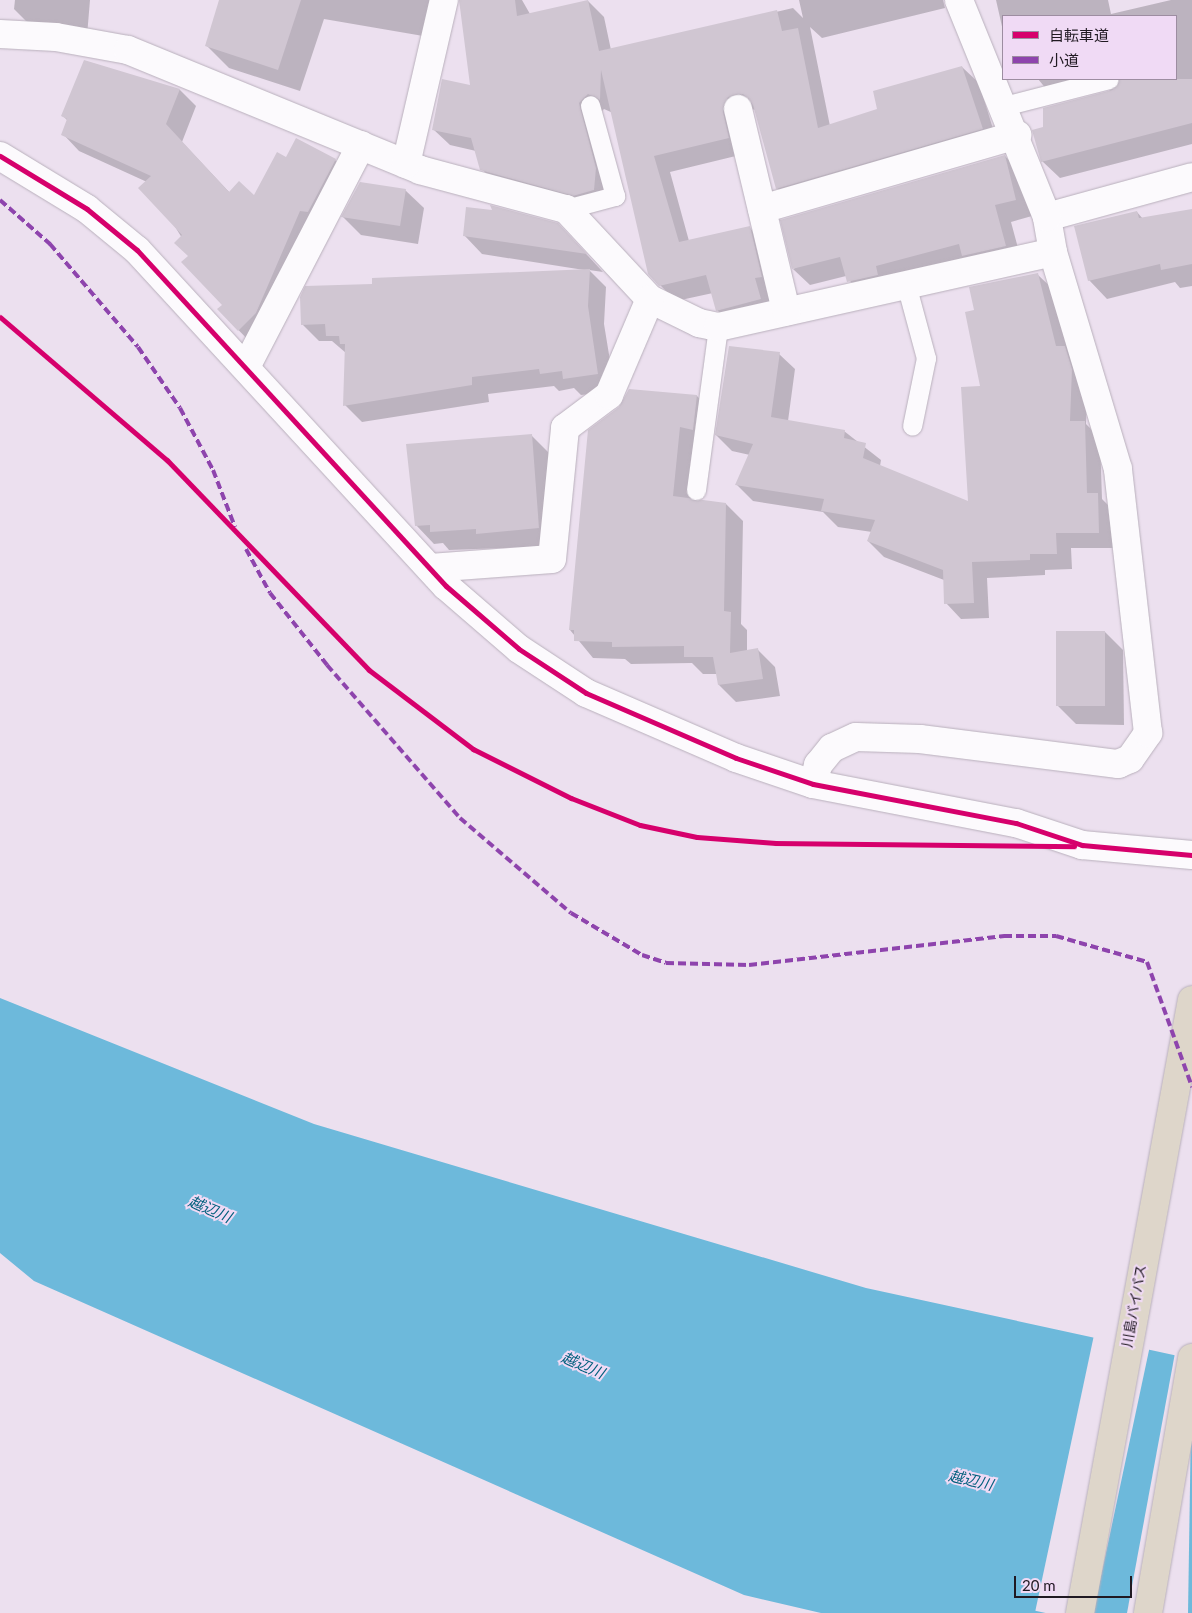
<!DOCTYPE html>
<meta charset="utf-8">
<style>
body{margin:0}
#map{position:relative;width:1192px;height:1613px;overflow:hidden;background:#ece0ef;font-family:Lato,"Noto Sans JP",sans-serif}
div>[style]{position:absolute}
.water>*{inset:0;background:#6db9db}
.pier>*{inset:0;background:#ece0ef;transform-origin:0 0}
.shadow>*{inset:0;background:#0003}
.building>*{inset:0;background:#d0c6d2;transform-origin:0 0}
.roads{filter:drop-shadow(0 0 1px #b9b0bc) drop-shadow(0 0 1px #b9b0bc)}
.lane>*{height:19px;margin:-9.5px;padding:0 9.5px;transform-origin:9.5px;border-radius:9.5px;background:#fcfafd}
.street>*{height:28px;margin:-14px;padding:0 14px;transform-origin:14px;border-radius:14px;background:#fcfafd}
.highway>*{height:28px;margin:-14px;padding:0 14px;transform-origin:14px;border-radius:14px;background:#ded6ca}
.quiet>*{height:4px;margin-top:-2px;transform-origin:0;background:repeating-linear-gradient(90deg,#8e44ad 0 8px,transparent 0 12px)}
.cycleway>*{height:5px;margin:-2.5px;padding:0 2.5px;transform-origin:2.5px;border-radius:2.5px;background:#d6006c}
span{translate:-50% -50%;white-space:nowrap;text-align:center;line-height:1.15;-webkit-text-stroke:4px #f0daf5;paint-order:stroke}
.street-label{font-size:14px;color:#201922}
.water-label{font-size:15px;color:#02607d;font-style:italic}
.legend{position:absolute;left:1002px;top:15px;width:175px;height:65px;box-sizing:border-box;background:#f0daf5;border:1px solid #9d8da1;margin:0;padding:6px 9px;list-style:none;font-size:15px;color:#201922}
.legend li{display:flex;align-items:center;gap:10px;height:25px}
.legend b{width:25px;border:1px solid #9d8da1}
.scale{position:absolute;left:1014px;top:1576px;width:118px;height:22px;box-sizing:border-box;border:2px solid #201922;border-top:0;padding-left:6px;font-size:15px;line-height:18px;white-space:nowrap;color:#201922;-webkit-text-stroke:4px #f0daf5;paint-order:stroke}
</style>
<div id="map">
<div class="water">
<div style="clip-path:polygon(0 998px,314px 1124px,866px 1288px,1192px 1359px,1192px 1613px,821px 1613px,744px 1595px,34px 1281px,0 1253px)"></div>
</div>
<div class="pier">
<div style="left:1094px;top:1335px;width:57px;height:282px;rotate:12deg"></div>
<div style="clip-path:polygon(1175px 1353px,1192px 1357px,1188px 1613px,1127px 1613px)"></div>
</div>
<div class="shadow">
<div style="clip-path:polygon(15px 0,90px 0,87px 36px,37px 32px,14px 9px)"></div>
<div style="clip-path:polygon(221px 0,436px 0,429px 37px,324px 19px,300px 91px,229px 68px,207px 46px)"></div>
<div style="clip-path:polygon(461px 0,522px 0,530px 14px,588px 1px,604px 17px,611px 50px,793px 8px,803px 18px,799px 0,943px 0,945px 8px,822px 38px,810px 27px,830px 126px,879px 110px,875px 92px,962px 67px,979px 83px,998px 145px,794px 204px,777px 188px,756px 110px,751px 109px,744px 154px,670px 172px,689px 241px,749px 227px,765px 244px,776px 315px,734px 326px,717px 310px,713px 293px,676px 301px,660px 285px,613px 113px,604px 109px,594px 119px,610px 206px,498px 186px,482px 169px,476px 151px,450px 145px,433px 129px,471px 87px)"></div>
<div style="clip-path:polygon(996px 0,1108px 0,1111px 14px,1171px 0,1192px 0,1192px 144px,1060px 178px,1042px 161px,1044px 128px,1114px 88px,1057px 102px,1038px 79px,1176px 79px,1176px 16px,1003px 16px,1003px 31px)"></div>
<div style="clip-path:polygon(85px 61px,180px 90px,196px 106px,182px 142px,230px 193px,255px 198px,286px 158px,335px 160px,351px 176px,255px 347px,219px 310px,224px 305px,147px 182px,79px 151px,63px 134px,68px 121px,63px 116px)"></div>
<div style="clip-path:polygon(1005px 156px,1021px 173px,1032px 216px,1011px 222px,1022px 263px,864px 298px,846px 276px,810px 285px,793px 269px)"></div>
<div style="clip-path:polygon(405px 190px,424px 208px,418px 244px,361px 235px,343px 217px)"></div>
<div style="clip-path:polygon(1137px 212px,1143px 219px,1192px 213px,1192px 286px,1180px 288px,1175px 282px,1107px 299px,1089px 280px)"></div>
<div style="clip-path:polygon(464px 235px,576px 243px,603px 272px,589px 270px,606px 287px,604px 324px,615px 391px,581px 395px,574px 388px,559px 391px,554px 386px,488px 394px,489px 402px,362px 422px,345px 405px,346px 353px,332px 341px,319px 341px,302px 324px,373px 285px,584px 270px,482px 254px)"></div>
<div style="clip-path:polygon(1038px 275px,1054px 290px,1087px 385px,1086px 424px,1100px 438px,1102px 499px,1113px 510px,1114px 548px,1071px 548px,1072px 569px,1045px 570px,1045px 575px,987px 578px,989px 618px,961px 619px,946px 603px,944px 580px,884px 557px,868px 541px,872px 532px,838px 527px,823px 512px,753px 501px,737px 485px,750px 455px,732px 451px,716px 435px,779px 354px,795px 369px,788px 421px,844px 431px,881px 460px,880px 466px,970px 503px,981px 387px,976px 311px)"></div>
<div style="clip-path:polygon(629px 390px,697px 396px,714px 414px,697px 444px,691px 499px,726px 504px,743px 521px,741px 624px,747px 630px,747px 651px,758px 650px,775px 667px,780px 696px,736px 702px,719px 685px,717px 674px,703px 674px,692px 663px,631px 664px,625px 659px,593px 658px,570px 630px,620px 408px)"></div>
<div style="clip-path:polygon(532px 436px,550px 454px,557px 546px,449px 550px,443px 543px,434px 544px,416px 525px)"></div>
<div style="clip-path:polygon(1105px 632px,1123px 650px,1124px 725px,1076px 724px,1058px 706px)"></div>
</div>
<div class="building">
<div style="clip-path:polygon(219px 0,301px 0,278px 70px,205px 46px)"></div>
<div style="clip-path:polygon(459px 0,515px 0,517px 16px,588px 0,599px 51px,777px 10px,782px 31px,798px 28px,818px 128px,877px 109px,873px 91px,962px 66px,983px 129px,776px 189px,753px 105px,743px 94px,728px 97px,723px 112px,729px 138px,654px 156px,679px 242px,750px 226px,762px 277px,755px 278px,761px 299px,716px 311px,706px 275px,659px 286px,648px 274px,601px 70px,600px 100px,588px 94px,579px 103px,596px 168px,594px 190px,573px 196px,480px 170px,471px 138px,432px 130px,442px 79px,470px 85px)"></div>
<div style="clip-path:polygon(84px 60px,180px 89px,166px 124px,229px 192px,239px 181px,254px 195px,277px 152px,286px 157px,296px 138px,336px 159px,308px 212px,300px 211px,256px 313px,238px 331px,217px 309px,222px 305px,181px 262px,188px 256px,174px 243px,182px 235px,138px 188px,151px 176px,61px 135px,67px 119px,61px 116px)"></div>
<div style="clip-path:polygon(1120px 79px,1192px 79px,1192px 123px,1041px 162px,1032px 130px,1043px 127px,1043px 108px,1112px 90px)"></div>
<div style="clip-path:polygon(1005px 155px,1016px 200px,995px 205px,1006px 246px,962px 256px,959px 244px,876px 266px,878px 275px,847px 282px,840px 257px,792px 269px,780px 220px)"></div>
<div style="clip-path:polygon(360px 182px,406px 189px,400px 226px,341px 217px)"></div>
<div style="clip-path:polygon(490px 205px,558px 223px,587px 254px,463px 236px,466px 207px,492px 210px)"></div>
<div style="clip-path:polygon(1192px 209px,1192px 264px,1161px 270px,1160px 264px,1088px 281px,1074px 226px,1137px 211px,1139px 218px)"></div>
<div style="clip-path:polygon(590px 269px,588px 306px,598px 374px,563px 379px,562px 371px,540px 374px,539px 369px,472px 377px,472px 385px,343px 406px,345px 344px,340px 344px,339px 336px,326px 336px,325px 324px,301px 325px,300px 297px,305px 286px,372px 284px,372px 278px)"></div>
<div style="clip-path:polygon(1038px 273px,1056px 346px,1065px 346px,1072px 369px,1070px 421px,1085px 421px,1087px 493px,1098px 493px,1099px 533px,1056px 533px,1057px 554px,1030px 554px,1030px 560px,972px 562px,974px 603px,944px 604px,943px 570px,867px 541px,875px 520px,821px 511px,824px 499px,735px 485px,753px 444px,715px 435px,729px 346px,780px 352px,771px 417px,845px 430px,844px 438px,866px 443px,863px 458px,968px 501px,961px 387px,980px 386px,965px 312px,974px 310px,969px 287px)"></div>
<div style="clip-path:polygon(629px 389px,697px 395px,693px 430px,680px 427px,673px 496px,726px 503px,724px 611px,731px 612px,730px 653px,758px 648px,763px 679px,718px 685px,713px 657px,684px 657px,684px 646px,612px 647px,612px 642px,574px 641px,574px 630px,569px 630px,588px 430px,619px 407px)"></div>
<div style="clip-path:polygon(532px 434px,539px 528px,476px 534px,476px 529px,430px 532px,430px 525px,415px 526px,406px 444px)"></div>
<div style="left:1056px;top:631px;width:49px;height:75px"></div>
</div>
<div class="roads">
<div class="lane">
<div style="left:1004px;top:106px;width:108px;rotate:-14.4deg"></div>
<div style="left:566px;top:209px;width:51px;rotate:-14.9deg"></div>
<div style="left:615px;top:196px;width:94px;rotate:-105.4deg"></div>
<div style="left:906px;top:284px;width:77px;rotate:74.9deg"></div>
<div style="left:926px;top:358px;width:69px;rotate:101.6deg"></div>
<div style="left:696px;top:490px;width:164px;rotate:-82.3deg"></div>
</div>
<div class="street">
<div style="left:0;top:34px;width:56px;rotate:3.1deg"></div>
<div style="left:56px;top:37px;width:73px;rotate:10.2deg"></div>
<div style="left:128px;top:50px;width:316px;rotate:22.3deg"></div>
<div style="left:420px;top:170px;width:151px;rotate:15deg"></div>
<div style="left:566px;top:209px;width:123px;rotate:47deg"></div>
<div style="left:650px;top:299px;width:55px;rotate:26.1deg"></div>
<div style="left:699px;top:323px;width:19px;rotate:12deg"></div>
<div style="left:718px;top:327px;width:343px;rotate:-12.6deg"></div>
<div style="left:738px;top:109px;width:208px;rotate:76.6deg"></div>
<div style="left:0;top:156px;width:102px;rotate:31.3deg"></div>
<div style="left:87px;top:209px;width:65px;rotate:39.4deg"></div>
<div style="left:137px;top:250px;width:456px;rotate:47.4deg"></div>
<div style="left:446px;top:586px;width:96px;rotate:40.8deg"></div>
<div style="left:519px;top:649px;width:80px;rotate:33.3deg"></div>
<div style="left:586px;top:693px;width:163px;rotate:23.4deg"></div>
<div style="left:736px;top:758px;width:81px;rotate:18.7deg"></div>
<div style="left:813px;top:784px;width:207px;rotate:10.9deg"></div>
<div style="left:1016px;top:823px;width:70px;rotate:18.4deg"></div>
<div style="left:1082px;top:845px;width:110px;rotate:5.2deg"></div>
<div style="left:406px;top:164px;width:168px;rotate:-77deg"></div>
<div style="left:762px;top:209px;width:266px;rotate:-16.2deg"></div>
<div style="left:1047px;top:217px;width:150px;rotate:-15.4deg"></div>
<div style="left:246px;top:367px;width:250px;rotate:-62.6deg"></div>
<div style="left:430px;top:568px;width:122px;rotate:-4.2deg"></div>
<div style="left:552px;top:559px;width:132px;rotate:-84.3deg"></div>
<div style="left:565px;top:428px;width:55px;rotate:-36.9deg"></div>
<div style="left:609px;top:395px;width:104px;rotate:-66.9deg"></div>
<div style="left:813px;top:784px;width:20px;rotate:-75deg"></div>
<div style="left:818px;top:765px;width:22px;rotate:-51deg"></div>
<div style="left:832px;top:748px;width:26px;rotate:-25deg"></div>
<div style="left:856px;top:737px;width:64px;rotate:1.8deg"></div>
<div style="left:920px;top:739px;width:200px;rotate:7.2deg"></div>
<div style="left:1118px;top:764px;width:13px;rotate:-23deg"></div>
<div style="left:1130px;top:759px;width:32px;rotate:-55deg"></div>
<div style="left:1148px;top:733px;width:266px;rotate:-96.5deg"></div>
<div style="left:1118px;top:469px;width:227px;rotate:-106.7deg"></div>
<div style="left:1053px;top:252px;width:36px;rotate:-100deg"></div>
<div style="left:1047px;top:217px;width:234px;rotate:-112.1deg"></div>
</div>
<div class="highway">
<div style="left:1080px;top:1613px;width:623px;rotate:-79.65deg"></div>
<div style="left:1148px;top:1613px;width:259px;rotate:-80.2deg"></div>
</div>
</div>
<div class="quiet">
<div style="left:0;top:200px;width:67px;rotate:41.3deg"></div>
<div style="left:50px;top:244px;width:135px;rotate:49.5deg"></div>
<div style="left:138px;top:347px;width:74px;rotate:55.5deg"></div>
<div style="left:180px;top:408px;width:70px;rotate:62deg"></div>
<div style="left:213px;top:470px;width:61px;rotate:68.9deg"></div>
<div style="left:246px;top:549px;width:50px;rotate:61.4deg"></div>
<div style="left:270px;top:593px;width:92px;rotate:51.6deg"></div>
<div style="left:327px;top:665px;width:203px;rotate:49deg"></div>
<div style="left:460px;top:818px;width:146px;rotate:40.6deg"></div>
<div style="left:571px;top:913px;width:82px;rotate:30.6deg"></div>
<div style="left:642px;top:955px;width:25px;rotate:18deg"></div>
<div style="left:666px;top:963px;width:83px;rotate:1.4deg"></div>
<div style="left:749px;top:965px;width:257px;rotate:-6.5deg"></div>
<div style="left:1004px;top:936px;width:52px"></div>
<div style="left:1056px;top:936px;width:95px;rotate:15.9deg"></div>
<div style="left:1147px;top:962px;width:133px;rotate:70.2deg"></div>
</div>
<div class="cycleway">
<div style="left:0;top:156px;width:102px;rotate:31.3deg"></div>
<div style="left:87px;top:209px;width:65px;rotate:39.4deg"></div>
<div style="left:137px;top:250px;width:456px;rotate:47.4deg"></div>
<div style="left:446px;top:586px;width:96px;rotate:40.8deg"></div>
<div style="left:519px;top:649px;width:80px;rotate:33.3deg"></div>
<div style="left:586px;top:693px;width:163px;rotate:23.4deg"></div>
<div style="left:736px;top:758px;width:81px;rotate:18.7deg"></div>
<div style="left:813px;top:784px;width:207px;rotate:10.9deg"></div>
<div style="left:1016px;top:823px;width:70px;rotate:18.4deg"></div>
<div style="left:1082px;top:845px;width:110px;rotate:5.2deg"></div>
<div style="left:0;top:317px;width:220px;rotate:40.6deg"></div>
<div style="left:167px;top:460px;width:291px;rotate:46.1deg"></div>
<div style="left:369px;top:670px;width:131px;rotate:37.2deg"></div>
<div style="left:473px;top:749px;width:110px;rotate:26.6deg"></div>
<div style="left:571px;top:798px;width:74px;rotate:21.4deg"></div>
<div style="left:640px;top:825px;width:58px;rotate:11.9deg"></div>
<div style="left:697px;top:837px;width:79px;rotate:4.3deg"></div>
<div style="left:776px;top:843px;width:298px;rotate:0.6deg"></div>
</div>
<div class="street-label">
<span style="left:1134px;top:1306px;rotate:-80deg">川島バイパス</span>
</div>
<div class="water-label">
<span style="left:210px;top:1209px;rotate:23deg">越辺川</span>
<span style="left:583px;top:1365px;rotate:23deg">越辺川</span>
<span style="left:971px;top:1480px;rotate:13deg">越辺川</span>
</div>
<ul class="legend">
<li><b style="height:6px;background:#d6006c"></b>自転車道</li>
<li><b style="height:6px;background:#8e44ad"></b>小道</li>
</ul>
<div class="scale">20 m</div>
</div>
